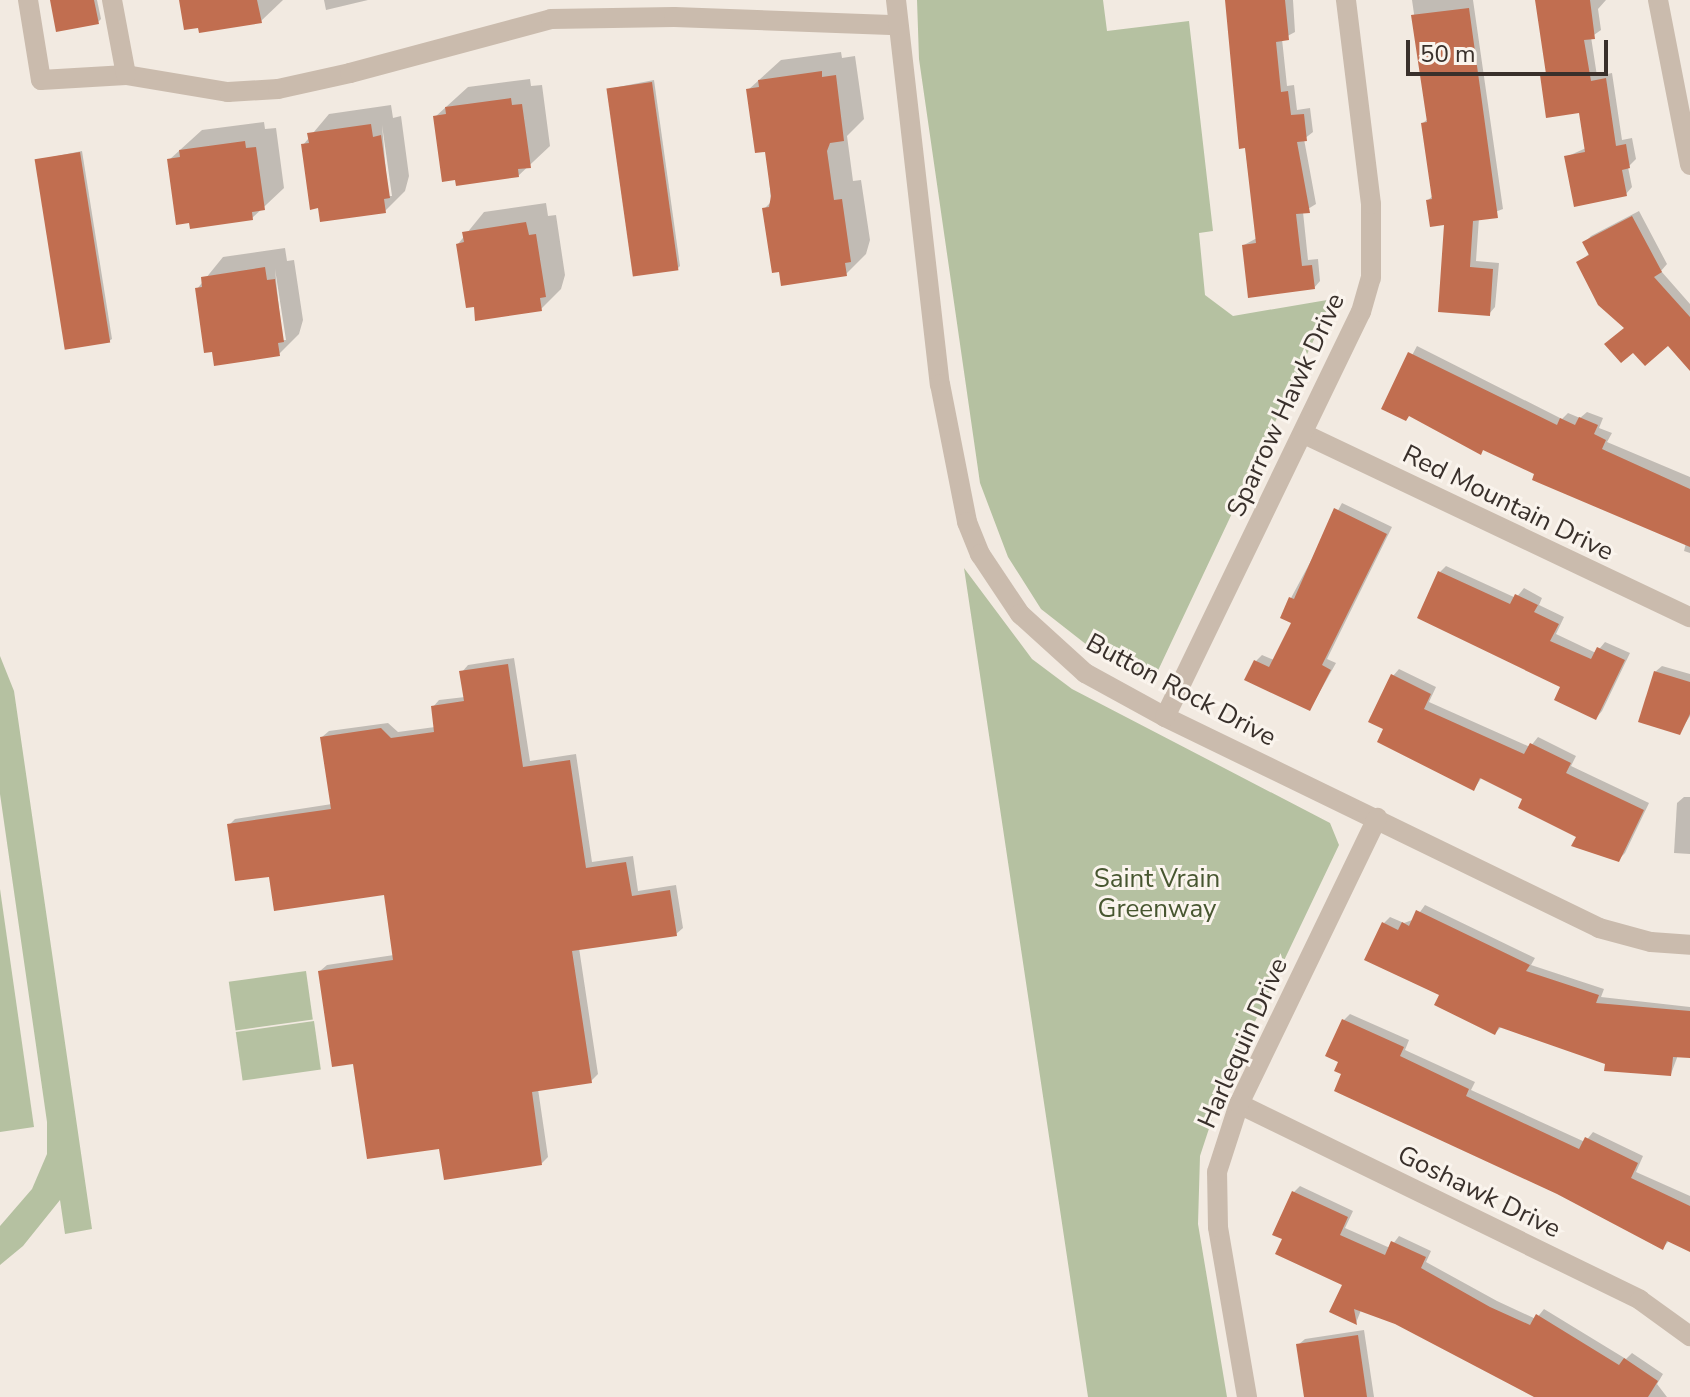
<!DOCTYPE html>
<style>
body{margin:0}
#map{position:relative;width:1690px;height:1397px;overflow:hidden;background:#f2eae1;font-family:"Nunito Sans",sans-serif}
div>[style]{position:absolute}
.green>*{inset:0;background:#b5c1a1;transform-origin:0 0}
.shadow>*{inset:0;background:#0003}
.building>*{inset:0;background:#c16e50;transform-origin:0 0}
.minor>*{height:20px;margin:-10px;padding:0 10px;transform-origin:10px;border-radius:10px;background:#cabbad}
span{translate:-50% -50%;white-space:nowrap;text-align:center;line-height:1.15;-webkit-text-stroke:6px #faf4ed;paint-order:stroke}
.street-label{font-size:26px;color:#39302b}
.park-label{font-size:26px;color:#475630}
.scale{position:absolute;left:1406px;top:40px;width:202px;height:36px;box-sizing:border-box;border:4px solid #39302b;border-top:0;padding-left:10px;font-size:24px;line-height:28px;white-space:nowrap;color:#39302b;-webkit-text-stroke:6px #faf4ed;paint-order:stroke}
</style>
<div id="map">
<div class="green">
<div style="clip-path:polygon(917px 0,1103px 0,1107px 31px,1189px 21px,1213px 231px,1199px 233px,1205px 295px,1233px 316px,1333px 299px,1154px 679px,1110px 663px,1041px 609px,1008px 557px,980px 483px,919px 59px)"></div>
<div style="clip-path:polygon(964px 568px,1032px 659px,1072px 689px,1330px 823px,1339px 845px,1220px 1095px,1200px 1156px,1198px 1224px,1227px 1397px,1088px 1397px)"></div>
<div style="clip-path:polygon(0 656px,14px 691px,92px 1229px,65px 1234px,60px 1200px,23px 1246px,0 1265px,0 1226px,32px 1189px,47px 1154px,47px 1122px,0 794px)"></div>
<div style="clip-path:polygon(0 889px,34px 1127px,0 1132px)"></div>
<div style="left:306px;top:971px;width:49px;height:78px;rotate:82deg"></div>
<div style="left:314px;top:1021px;width:49px;height:79px;rotate:82deg"></div>
</div>
<div class="shadow">
<div style="clip-path:polygon(52px 0,97px 0,101px 19px,98px 22px)"></div>
<div style="clip-path:polygon(181px 0,283px 0,261px 21px)"></div>
<div style="clip-path:polygon(324px 0,368px 0,326px 10px)"></div>
<div style="clip-path:polygon(1226px 0,1293px 0,1295px 32px,1282px 39px,1287px 86px,1294px 85px,1297px 110px,1310px 108px,1313px 132px,1304px 139px,1316px 204px,1303px 212px,1308px 260px,1318px 259px,1320px 281px,1314px 288px,1244px 245px,1257px 238px)"></div>
<div style="clip-path:polygon(1412px 0,1473px 0,1503px 209px,1479px 218px,1476px 261px,1499px 263px,1495px 307px,1489px 314px,1447px 223px,1428px 200px,1434px 195px,1423px 123px,1429px 118px)"></div>
<div style="clip-path:polygon(1537px 0,1606px 0,1598px 9px,1601px 30px,1591px 37px,1597px 76px,1612px 73px,1622px 140px,1632px 138px,1636px 159px,1628px 167px,1632px 187px,1626px 194px,1566px 157px,1586px 148px,1580px 110px,1542px 76px,1548px 70px)"></div>
<div style="clip-path:polygon(841px 52px,842px 58px,855px 56px,864px 119px,847px 136px,853px 181px,861px 180px,870px 240px,866px 254px,846px 274px,764px 209px,771px 202px,767px 149px,748px 90px,781px 60px)"></div>
<div style="clip-path:polygon(530px 79px,531px 86px,542px 85px,550px 146px,518px 176px,435px 117px,468px 87px)"></div>
<div style="clip-path:polygon(654px 80px,680px 266px,678px 268px,608px 89px)"></div>
<div style="clip-path:polygon(evenodd,391px 105px,393px 118px,401px 116px,409px 176px,405px 191px,385px 211px,303px 145px,329px 114px,391px 105px,382px 125px,392px 196px,388px 196px,382px 125px)"></div>
<div style="clip-path:polygon(264px 122px,265px 129px,276px 128px,284px 188px,252px 218px,169px 160px,202px 130px)"></div>
<div style="clip-path:polygon(82px 151px,112px 339px,109px 341px,37px 160px)"></div>
<div style="clip-path:polygon(546px 203px,548px 216px,556px 215px,565px 275px,561px 289px,541px 309px,458px 244px,484px 212px)"></div>
<div style="clip-path:polygon(1639px 211px,1667px 264px,1661px 271px,1690px 304px,1690px 368px,1668px 343px,1626px 327px,1578px 263px,1590px 253px,1585px 242px,1591px 236px)"></div>
<div style="clip-path:polygon(evenodd,285px 248px,287px 261px,294px 260px,303px 320px,299px 334px,279px 354px,197px 289px,223px 257px,285px 248px,275px 269px,286px 340px,282px 340px,275px 269px)"></div>
<div style="clip-path:polygon(1417px 346px,1562px 419px,1568px 413px,1580px 418px,1587px 412px,1603px 418px,1599px 428px,1612px 433px,1607px 442px,1690px 477px,1690px 553px,1684px 551px,1686px 543px,1410px 414px,1384px 408px)"></div>
<div style="clip-path:polygon(1342px 503px,1392px 527px,1327px 659px,1336px 663px,1310px 709px,1256px 661px,1262px 655px,1274px 660px,1293px 622px,1291px 598px)"></div>
<div style="clip-path:polygon(1446px 566px,1516px 598px,1524px 588px,1542px 598px,1539px 605px,1564px 617px,1556px 634px,1596px 653px,1605px 642px,1630px 653px,1602px 711px,1596px 718px,1440px 572px)"></div>
<div style="clip-path:polygon(514px 658px,530px 761px,576px 754px,592px 862px,633px 856px,638px 891px,676px 885px,683px 928px,676px 934px,579px 948px,598px 1074px,591px 1081px,538px 1089px,548px 1157px,542px 1163px,441px 1147px,355px 1062px,320px 971px,327px 965px,394px 955px,386px 893px,271px 874px,229px 825px,235px 819px,332px 804px,322px 737px,329px 731px,388px 723px,398px 732px,435px 727px,433px 707px,439px 700px,465px 697px,462px 672px,468px 665px)"></div>
<div style="clip-path:polygon(1662px 666px,1690px 674px,1690px 716px,1679px 733px,1655px 672px)"></div>
<div style="clip-path:polygon(1399px 669px,1436px 687px,1429px 702px,1530px 747px,1538px 737px,1576px 756px,1571px 766px,1649px 803px,1625px 853px,1619px 859px,1525px 798px,1482px 777px,1474px 789px,1386px 728px,1393px 676px)"></div>
<div style="clip-path:polygon(1684px 797px,1690px 797px,1690px 854px,1674px 853px,1677px 803px)"></div>
<div style="clip-path:polygon(1425px 905px,1535px 958px,1531px 965px,1604px 989px,1601px 997px,1690px 1007px,1690px 1056px,1678px 1055px,1671px 1074px,1607px 1062px,1502px 1026px,1495px 1033px,1442px 994px,1384px 923px,1390px 917px,1404px 923px,1415px 919px)"></div>
<div style="clip-path:polygon(1350px 1014px,1409px 1040px,1405px 1050px,1475px 1082px,1471px 1090px,1585px 1142px,1593px 1132px,1643px 1156px,1636px 1172px,1690px 1196px,1690px 1250px,1670px 1240px,1663px 1247px,1344px 1073px,1344px 1020px)"></div>
<div style="clip-path:polygon(1300px 1186px,1353px 1211px,1345px 1228px,1390px 1248px,1399px 1236px,1431px 1251px,1426px 1262px,1497px 1301px,1536px 1319px,1544px 1309px,1626px 1359px,1632px 1353px,1663px 1374px,1657px 1384px,1667px 1397px,1559px 1397px,1396px 1322px,1361px 1310px,1356px 1323px,1345px 1284px,1285px 1238px,1294px 1192px)"></div>
<div style="clip-path:polygon(1364px 1330px,1374px 1397px,1307px 1397px,1298px 1345px,1305px 1339px)"></div>
</div>
<div class="building">
<div style="clip-path:polygon(50px 0,94px 0,99px 24px,56px 32px)"></div>
<div style="clip-path:polygon(179px 0,257px 0,262px 23px,199px 33px,198px 28px,184px 30px)"></div>
<div style="clip-path:polygon(1225px 0,1285px 0,1289px 40px,1276px 42px,1281px 92px,1288px 91px,1291px 115px,1304px 114px,1307px 141px,1297px 142px,1310px 213px,1296px 214px,1302px 266px,1312px 265px,1315px 289px,1248px 298px,1242px 245px,1256px 243px,1245px 148px,1239px 149px)"></div>
<div style="clip-path:polygon(1535px 0,1590px 0,1595px 39px,1584px 40px,1591px 81px,1606px 78px,1616px 146px,1626px 144px,1630px 168px,1622px 170px,1627px 196px,1574px 207px,1564px 156px,1585px 152px,1579px 113px,1546px 118px,1540px 75px,1546px 74px)"></div>
<div style="clip-path:polygon(1469px 8px,1498px 218px,1473px 221px,1470px 267px,1493px 269px,1490px 316px,1438px 312px,1444px 225px,1430px 227px,1426px 200px,1432px 199px,1421px 123px,1427px 122px,1411px 15px)"></div>
<div style="clip-path:polygon(822px 71px,822px 77px,836px 75px,844px 141px,830px 143px,827px 151px,834px 200px,842px 199px,851px 262px,845px 263px,847px 276px,781px 286px,779px 272px,772px 273px,762px 208px,769px 207px,771px 196px,765px 152px,755px 153px,746px 89px,759px 87px,758px 80px)"></div>
<div style="left:652px;top:82px;width:190px;height:46px;rotate:82deg"></div>
<div style="clip-path:polygon(511px 98px,512px 105px,522px 104px,531px 168px,518px 169px,519px 177px,456px 186px,455px 180px,442px 182px,433px 116px,446px 114px,445px 107px)"></div>
<div style="clip-path:polygon(371px 124px,373px 137px,381px 135px,390px 198px,384px 199px,386px 213px,320px 222px,318px 208px,310px 210px,301px 144px,309px 143px,307px 133px)"></div>
<div style="clip-path:polygon(245px 141px,246px 148px,256px 147px,265px 210px,252px 212px,253px 220px,190px 229px,189px 223px,176px 225px,167px 159px,180px 157px,179px 150px)"></div>
<div style="left:80px;top:152px;width:193px;height:46px;rotate:81deg"></div>
<div style="clip-path:polygon(1632px 216px,1662px 272px,1654px 277px,1690px 317px,1690px 371px,1668px 346px,1645px 366px,1633px 353px,1621px 363px,1604px 344px,1624px 328px,1598px 305px,1576px 262px,1589px 255px,1582px 242px)"></div>
<div style="clip-path:polygon(526px 222px,529px 235px,536px 234px,546px 297px,540px 298px,542px 311px,475px 321px,474px 307px,466px 308px,456px 244px,464px 242px,462px 232px)"></div>
<div style="clip-path:polygon(265px 267px,267px 280px,275px 279px,284px 342px,278px 343px,280px 356px,214px 366px,212px 352px,204px 353px,195px 288px,202px 287px,201px 277px)"></div>
<div style="clip-path:polygon(1408px 352px,1557px 425px,1560px 418px,1575px 425px,1579px 417px,1598px 425px,1594px 434px,1606px 440px,1602px 449px,1690px 489px,1690px 547px,1532px 480px,1534px 474px,1483px 450px,1481px 455px,1409px 416px,1406px 421px,1381px 409px)"></div>
<div style="clip-path:polygon(1334px 508px,1387px 534px,1322px 665px,1331px 670px,1310px 711px,1244px 680px,1254px 660px,1269px 667px,1291px 623px,1280px 618px,1289px 597px,1294px 599px)"></div>
<div style="clip-path:polygon(1438px 571px,1510px 604px,1515px 594px,1538px 605px,1534px 612px,1559px 624px,1550px 641px,1591px 659px,1597px 647px,1625px 660px,1596px 720px,1554px 700px,1560px 687px,1417px 618px)"></div>
<div style="clip-path:polygon(508px 664px,523px 767px,570px 760px,586px 868px,626px 862px,632px 896px,670px 890px,677px 936px,572px 951px,592px 1083px,532px 1092px,542px 1165px,444px 1180px,439px 1149px,367px 1159px,353px 1064px,332px 1067px,318px 971px,393px 960px,384px 895px,274px 911px,269px 877px,235px 881px,227px 824px,331px 809px,320px 737px,381px 728px,391px 738px,434px 732px,431px 706px,464px 701px,459px 671px)"></div>
<div style="clip-path:polygon(1654px 671px,1690px 682px,1690px 714px,1680px 735px,1638px 722px)"></div>
<div style="clip-path:polygon(1391px 674px,1431px 694px,1424px 709px,1524px 754px,1530px 743px,1571px 763px,1566px 773px,1644px 810px,1619px 862px,1571px 846px,1576px 837px,1518px 808px,1522px 799px,1480px 778px,1474px 791px,1377px 742px,1383px 729px,1368px 722px)"></div>
<div style="clip-path:polygon(1416px 910px,1530px 965px,1526px 971px,1599px 995px,1596px 1003px,1690px 1011px,1690px 1058px,1673px 1057px,1671px 1076px,1604px 1071px,1605px 1064px,1499px 1027px,1495px 1035px,1434px 1005px,1439px 995px,1364px 960px,1382px 922px,1398px 930px,1402px 922px,1409px 926px)"></div>
<div style="clip-path:polygon(1342px 1019px,1404px 1047px,1400px 1056px,1469px 1089px,1466px 1096px,1579px 1149px,1585px 1137px,1638px 1163px,1631px 1178px,1690px 1206px,1690px 1252px,1667px 1241px,1663px 1250px,1557px 1194px,1334px 1091px,1341px 1074px,1334px 1071px,1338px 1062px,1325px 1056px)"></div>
<div style="clip-path:polygon(1292px 1191px,1348px 1217px,1340px 1235px,1385px 1255px,1391px 1241px,1426px 1257px,1421px 1268px,1490px 1307px,1530px 1325px,1536px 1314px,1619px 1365px,1624px 1358px,1658px 1381px,1648px 1397px,1534px 1397px,1395px 1324px,1354px 1309px,1357px 1325px,1329px 1312px,1342px 1285px,1275px 1254px,1282px 1239px,1272px 1235px)"></div>
<div style="clip-path:polygon(1358px 1335px,1367px 1397px,1304px 1397px,1296px 1344px)"></div>
</div>
<div class="minor">
<div style="left:28px;top:0;width:81px;rotate:80.8deg"></div>
<div style="left:41px;top:80px;width:85px;rotate:-3.4deg"></div>
<div style="left:126px;top:75px;width:103px;rotate:9.5deg"></div>
<div style="left:228px;top:92px;width:50px;rotate:-3.4deg"></div>
<div style="left:278px;top:89px;width:74px;rotate:-12.5deg"></div>
<div style="left:350px;top:73px;width:208px;rotate:-15deg"></div>
<div style="left:551px;top:19px;width:123px;rotate:-0.9deg"></div>
<div style="left:674px;top:17px;width:223px;rotate:2.1deg"></div>
<div style="left:112px;top:0;width:76px;rotate:79.4deg"></div>
<div style="left:896px;top:0;width:387px;rotate:83.5deg"></div>
<div style="left:940px;top:384px;width:141px;rotate:78.9deg"></div>
<div style="left:967px;top:522px;width:35px;rotate:68deg"></div>
<div style="left:980px;top:554px;width:72px;rotate:56.3deg"></div>
<div style="left:1020px;top:614px;width:88px;rotate:42.2deg"></div>
<div style="left:1085px;top:673px;width:91px;rotate:28.8deg"></div>
<div style="left:1165px;top:717px;width:483px;rotate:25.9deg"></div>
<div style="left:1599px;top:928px;width:54px;rotate:15.1deg"></div>
<div style="left:1651px;top:942px;width:39px;rotate:4deg"></div>
<div style="left:1658px;top:0;width:168px;rotate:79deg"></div>
<div style="left:1304px;top:434px;width:427px;rotate:25.4deg"></div>
<div style="left:1165px;top:717px;width:450px;rotate:-64.2deg"></div>
<div style="left:1361px;top:312px;width:35px;rotate:-74deg"></div>
<div style="left:1371px;top:278px;width:74px;rotate:-90deg"></div>
<div style="left:1371px;top:204px;width:206px;rotate:-97deg"></div>
<div style="left:1239px;top:1104px;width:446px;rotate:26deg"></div>
<div style="left:1640px;top:1300px;width:62px;rotate:35.8deg"></div>
<div style="left:1247px;top:1397px;width:172px;rotate:-99.7deg"></div>
<div style="left:1218px;top:1227px;width:55px;rotate:-91deg"></div>
<div style="left:1217px;top:1172px;width:71px;rotate:-72.1deg"></div>
<div style="left:1239px;top:1104px;width:318px;rotate:-64.2deg"></div>
</div>
<div class="street-label">
<span style="left:1286px;top:405px;rotate:-65deg">Sparrow Hawk Drive</span>
<span style="left:1508px;top:503px;rotate:26deg">Red Mountain Drive</span>
<span style="left:1181px;top:690px;rotate:28deg">Button Rock Drive</span>
<span style="left:1243px;top:1043px;rotate:-66deg">Harlequin Drive</span>
<span style="left:1479px;top:1192px;rotate:26deg">Goshawk Drive</span>
</div>
<div class="park-label">
<span style="left:1157px;top:894px">Saint Vrain<br>Greenway</span>
</div>
<div class="scale">50 m</div>
</div>
